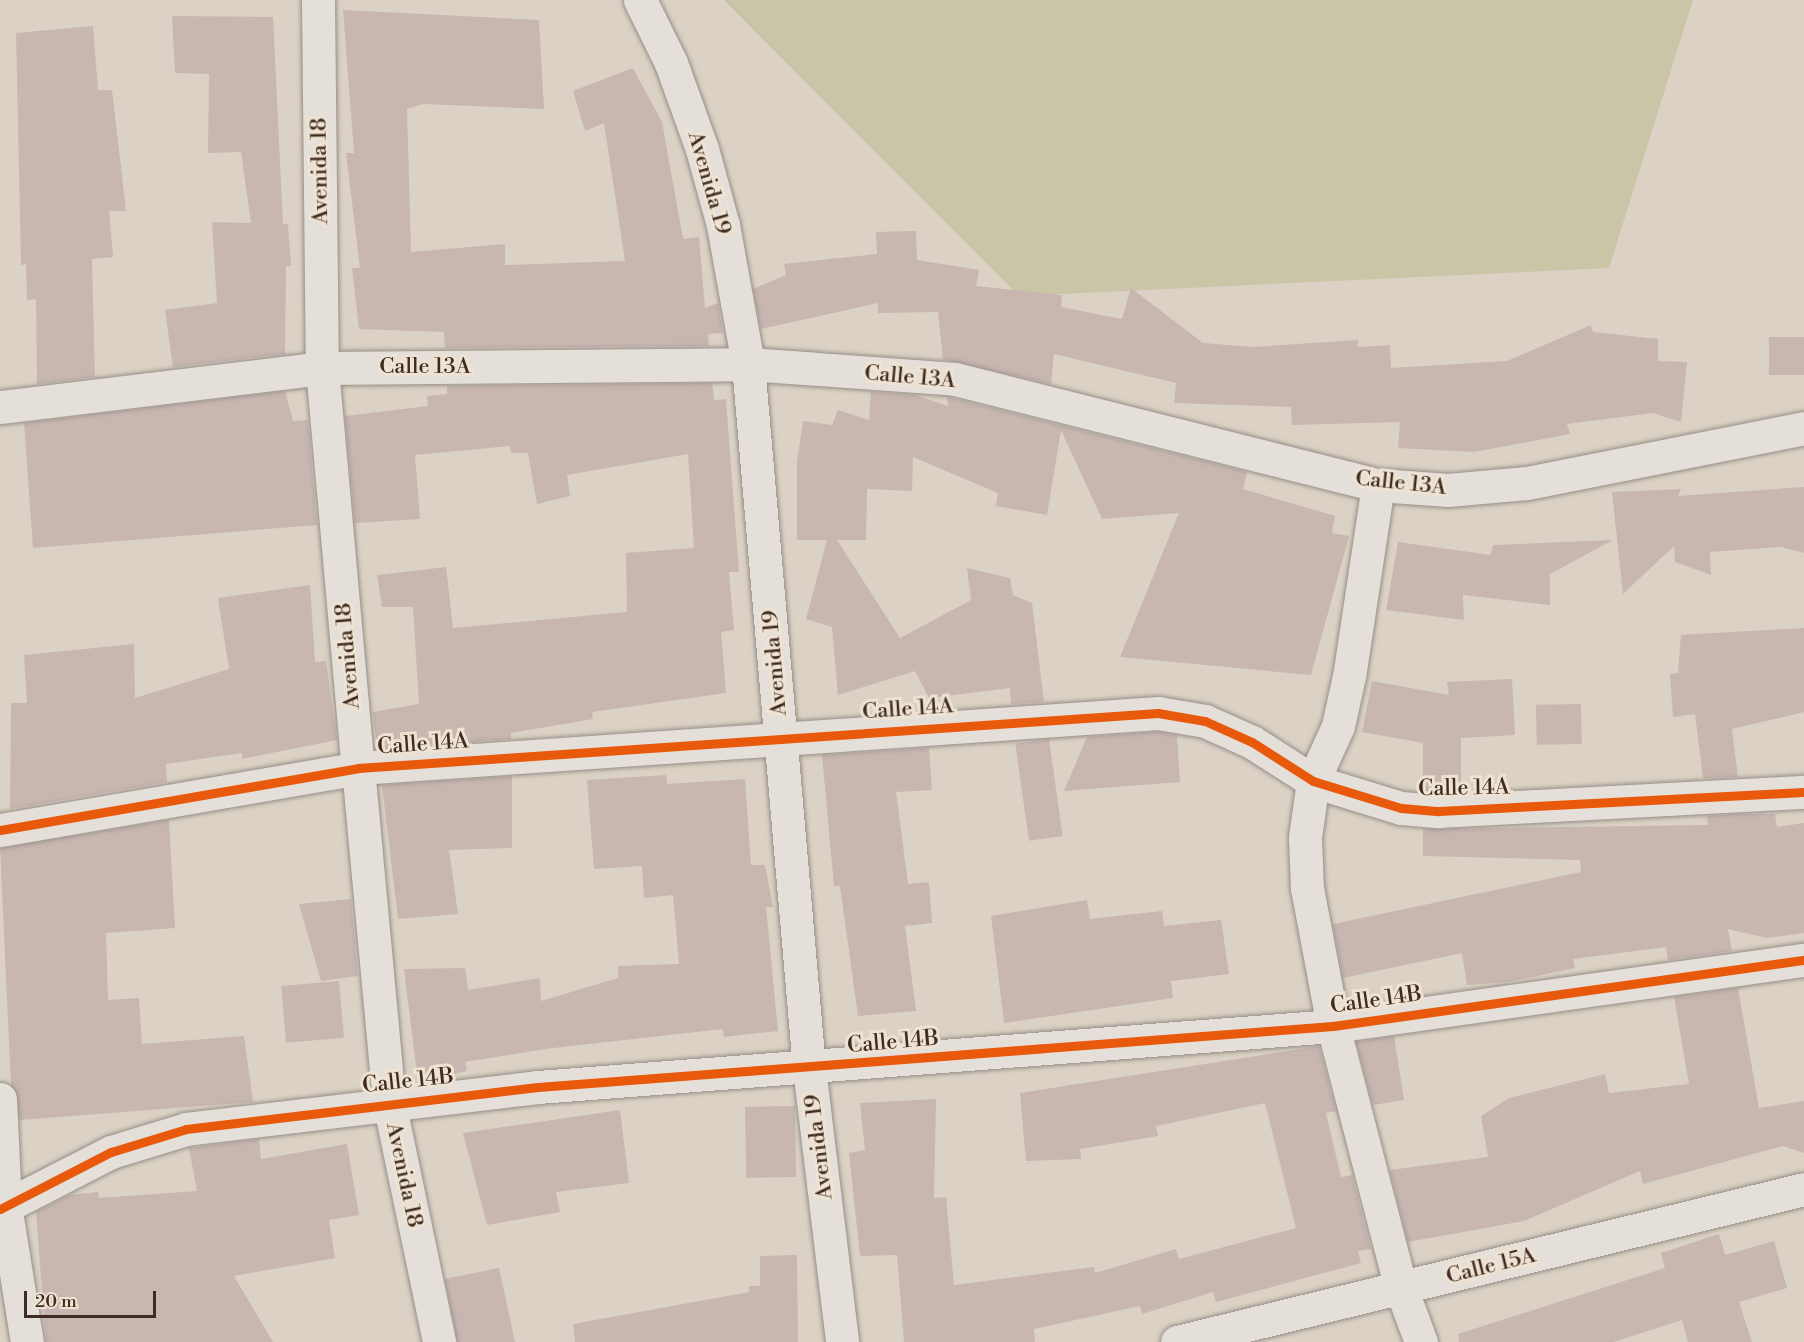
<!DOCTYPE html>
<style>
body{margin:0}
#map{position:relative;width:1804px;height:1342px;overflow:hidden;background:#dbd2c5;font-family:"Libre Bodoni",serif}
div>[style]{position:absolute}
.green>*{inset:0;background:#c9c5a6}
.building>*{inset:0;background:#c8b6b0;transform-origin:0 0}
.roads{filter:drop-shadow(0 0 2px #968e86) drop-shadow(0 0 2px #968e86)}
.minor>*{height:33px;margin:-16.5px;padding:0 16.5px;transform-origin:16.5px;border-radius:16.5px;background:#e4dfd9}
.cycleway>*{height:9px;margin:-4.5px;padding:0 4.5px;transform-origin:4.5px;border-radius:4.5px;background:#e8590c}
span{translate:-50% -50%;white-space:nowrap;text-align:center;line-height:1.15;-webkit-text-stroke:6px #eee3d3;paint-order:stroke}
.street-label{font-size:22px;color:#3f2b21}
.scale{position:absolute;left:24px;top:1291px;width:132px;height:27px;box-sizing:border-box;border:3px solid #3f2b21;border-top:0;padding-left:8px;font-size:18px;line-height:21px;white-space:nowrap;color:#3f2b21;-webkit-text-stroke:4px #eee3d3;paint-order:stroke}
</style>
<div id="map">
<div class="green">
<div style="clip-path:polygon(724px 0,1693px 0,1609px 268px,1019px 296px)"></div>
</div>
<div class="building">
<div style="clip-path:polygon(343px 10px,539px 20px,544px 109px,423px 104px,407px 109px,411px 252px,505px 244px,505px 265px,625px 261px,604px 123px,585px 131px,573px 91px,633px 68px,662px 122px,683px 239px,699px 237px,705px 308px,718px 303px,723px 333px,708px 334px,709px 346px,445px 348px,444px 332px,359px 329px,352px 268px,360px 268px,346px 153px,354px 153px)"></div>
<div style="clip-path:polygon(172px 16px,273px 17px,283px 224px,288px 224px,291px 266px,286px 266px,285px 354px,173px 367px,165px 310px,217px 303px,212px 222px,251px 223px,241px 152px,208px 153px,209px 74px,175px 73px)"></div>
<div style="clip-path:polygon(93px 26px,98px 90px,112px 90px,126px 211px,109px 211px,113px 257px,92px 259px,95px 377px,37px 384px,36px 299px,27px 300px,26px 264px,21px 265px,16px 33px)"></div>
<div style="clip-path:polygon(916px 231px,917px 260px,979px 270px,976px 286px,1062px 295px,1061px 307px,1122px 319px,1131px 288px,1203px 343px,1253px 347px,1358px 340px,1358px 347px,1390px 345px,1391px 368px,1507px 361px,1591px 325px,1593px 332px,1658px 339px,1658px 361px,1687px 362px,1681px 422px,1653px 413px,1567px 424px,1570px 434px,1474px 452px,1398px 448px,1400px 422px,1292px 425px,1291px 407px,1174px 403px,1176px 383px,1054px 354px,1051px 384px,943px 359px,938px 312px,878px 313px,878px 303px,761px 329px,753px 289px,786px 275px,784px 264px,877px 254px,876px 232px)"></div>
<div style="left:1804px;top:337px;width:38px;height:35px;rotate:90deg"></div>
<div style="clip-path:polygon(712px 383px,714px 400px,726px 399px,739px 572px,729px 572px,734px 630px,721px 632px,726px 693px,592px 712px,593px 719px,511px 733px,511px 739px,377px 748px,373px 712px,419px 704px,413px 607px,382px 607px,377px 575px,446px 567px,453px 628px,627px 612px,626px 553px,694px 548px,688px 454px,567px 475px,570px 496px,537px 504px,528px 453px,511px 453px,510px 446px,415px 455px,420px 519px,355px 523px,345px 416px,428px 406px,427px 396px,447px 394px,447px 386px)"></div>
<div style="clip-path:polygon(285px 391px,293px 421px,308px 420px,317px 525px,33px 548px,24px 423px)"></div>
<div style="clip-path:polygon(871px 392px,915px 395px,948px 406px,947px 397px,952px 398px,1247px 472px,1243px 489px,1335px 516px,1332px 533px,1349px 536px,1311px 675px,1120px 657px,1179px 513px,1102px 519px,1061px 430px,1047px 515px,996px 506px,998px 493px,913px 457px,912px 491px,867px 489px,866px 540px,837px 540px,900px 638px,971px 600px,967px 568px,1010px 578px,1013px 595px,1032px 603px,1044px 702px,1011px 704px,1010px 688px,929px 698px,915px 671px,838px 695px,832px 627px,806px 619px,827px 540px,797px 540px,797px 462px,803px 421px,832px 425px,838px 410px,869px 420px)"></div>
<div style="clip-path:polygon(1804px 487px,1804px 553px,1781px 547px,1710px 552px,1711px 575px,1675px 562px,1674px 546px,1623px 594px,1612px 492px,1681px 489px,1678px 496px)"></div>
<div style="clip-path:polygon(1613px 540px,1550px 574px,1550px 605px,1463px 595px,1464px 620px,1386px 610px,1398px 542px,1491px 555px,1493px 545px)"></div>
<div style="clip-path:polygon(310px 585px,315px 662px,326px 661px,337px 740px,242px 759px,242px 753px,166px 764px,167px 782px,10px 809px,11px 703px,27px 703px,24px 655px,134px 644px,135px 698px,229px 669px,218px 598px)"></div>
<div style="clip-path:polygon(1804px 628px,1804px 712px,1732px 729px,1738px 777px,1703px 778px,1695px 714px,1673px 717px,1670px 674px,1678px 673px,1681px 635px)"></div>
<div style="clip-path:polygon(1512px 679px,1515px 735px,1461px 738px,1461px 791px,1423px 791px,1423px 743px,1362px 732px,1372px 681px,1449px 695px,1447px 682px)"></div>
<div style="left:1581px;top:704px;width:40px;height:45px;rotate:89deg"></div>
<div style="clip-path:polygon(1157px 732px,1177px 735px,1180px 782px,1064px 791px,1087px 737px)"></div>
<div style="left:1049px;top:739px;width:98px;height:34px;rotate:82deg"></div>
<div style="clip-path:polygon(929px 748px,932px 790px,896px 792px,908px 884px,929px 882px,932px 923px,905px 926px,916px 1011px,858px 1016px,840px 886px,834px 886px,822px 755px)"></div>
<div style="clip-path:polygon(666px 775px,667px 784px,745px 779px,751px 865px,765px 865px,773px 907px,766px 907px,778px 1031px,724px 1037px,723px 1029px,545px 1049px,465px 1062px,467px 1071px,418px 1082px,404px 969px,465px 968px,468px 990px,540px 978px,541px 1001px,618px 978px,618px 966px,679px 964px,673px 895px,644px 898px,642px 866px,594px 869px,587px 780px)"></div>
<div style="clip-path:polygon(512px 776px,512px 848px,449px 850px,458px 914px,398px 919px,382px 785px)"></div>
<div style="clip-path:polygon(1742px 814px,1775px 814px,1777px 827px,1804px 823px,1804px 933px,1767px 938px,1728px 929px,1732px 951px,1668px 960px,1666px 947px,1573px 959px,1575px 968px,1508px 982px,1467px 985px,1462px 953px,1343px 978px,1333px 924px,1581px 872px,1580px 860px,1423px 856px,1423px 829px,1708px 825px,1707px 816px)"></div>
<div style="clip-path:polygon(169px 820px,175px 928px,106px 933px,108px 1000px,139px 998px,142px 1044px,244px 1036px,253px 1102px,20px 1120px,11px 1085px,0 848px)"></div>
<div style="clip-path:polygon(351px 899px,358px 976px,321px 981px,299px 904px)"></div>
<div style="clip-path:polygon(1087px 900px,1090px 919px,1162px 911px,1164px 926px,1221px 920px,1229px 974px,1171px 981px,1173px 998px,1004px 1023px,991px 916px)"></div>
<div style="left:339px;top:981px;width:57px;height:58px;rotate:85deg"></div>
<div style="clip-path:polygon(1738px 988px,1759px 1108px,1804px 1101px,1804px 1153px,1783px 1146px,1643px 1184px,1640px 1171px,1524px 1221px,1408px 1242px,1390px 1170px,1488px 1157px,1481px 1116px,1509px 1098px,1605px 1074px,1609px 1093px,1689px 1084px,1674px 997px)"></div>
<div style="clip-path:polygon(1394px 1036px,1404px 1100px,1373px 1105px,1356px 1042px)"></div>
<div style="clip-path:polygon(1319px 1046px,1336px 1111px,1326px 1113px,1341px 1177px,1352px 1175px,1371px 1249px,1358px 1251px,1361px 1263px,1216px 1302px,1213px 1292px,1142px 1314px,1140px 1306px,1034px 1329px,1035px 1342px,904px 1342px,897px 1255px,860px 1256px,849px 1153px,865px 1150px,860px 1103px,936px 1099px,934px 1198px,946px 1197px,954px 1285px,1094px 1267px,1095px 1273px,1176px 1249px,1179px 1259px,1296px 1228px,1265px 1103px,1156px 1126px,1158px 1136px,1080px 1149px,1081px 1159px,1026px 1161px,1020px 1093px)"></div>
<div style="left:795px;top:1106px;width:71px;height:50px;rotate:89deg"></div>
<div style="clip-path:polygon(620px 1110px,629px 1183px,556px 1192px,560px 1212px,487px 1225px,463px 1133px)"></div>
<div style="clip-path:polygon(259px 1139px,261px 1159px,347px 1144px,359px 1215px,329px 1220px,335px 1258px,234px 1276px,273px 1342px,46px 1342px,36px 1212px,69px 1195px,98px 1192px,99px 1198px,197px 1191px,189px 1148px)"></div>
<div style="clip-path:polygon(1719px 1234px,1725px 1255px,1774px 1241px,1787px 1288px,1739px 1302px,1752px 1342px,1688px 1342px,1682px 1320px,1614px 1342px,1459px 1342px,1458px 1334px,1665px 1268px,1661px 1253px)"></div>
<div style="clip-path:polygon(797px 1255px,798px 1342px,575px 1342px,573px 1324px,749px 1292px,749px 1286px,760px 1286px,760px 1256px)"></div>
<div style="clip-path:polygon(499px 1268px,515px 1342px,457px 1342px,445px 1279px)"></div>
</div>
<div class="roads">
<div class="minor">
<div style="left:318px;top:0;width:368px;rotate:89.4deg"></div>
<div style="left:322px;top:368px;width:402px;rotate:84.9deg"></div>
<div style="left:358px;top:768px;width:335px;rotate:84.7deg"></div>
<div style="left:389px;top:1102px;width:245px;rotate:78.2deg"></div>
<div style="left:640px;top:0;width:70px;rotate:63.8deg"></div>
<div style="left:671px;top:63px;width:91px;rotate:70.2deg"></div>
<div style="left:702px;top:149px;width:79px;rotate:74.6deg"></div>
<div style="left:723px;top:225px;width:141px;rotate:79.8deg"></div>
<div style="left:748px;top:364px;width:707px;rotate:85.05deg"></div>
<div style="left:809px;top:1068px;width:276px;rotate:83.1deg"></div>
<div style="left:0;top:407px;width:324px;rotate:-6.9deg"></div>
<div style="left:322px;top:368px;width:426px;rotate:-0.5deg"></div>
<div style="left:748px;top:364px;width:208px;rotate:4.1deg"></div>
<div style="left:955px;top:379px;width:436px;rotate:14.1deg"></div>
<div style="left:1378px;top:485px;width:70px;rotate:4.1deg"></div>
<div style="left:1448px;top:490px;width:79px;rotate:-5.1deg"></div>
<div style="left:1527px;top:483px;width:282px;rotate:-11.2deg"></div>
<div style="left:1378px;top:485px;width:193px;rotate:98.6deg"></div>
<div style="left:1349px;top:676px;width:51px;rotate:102.4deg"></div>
<div style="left:1338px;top:726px;width:60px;rotate:114.4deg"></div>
<div style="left:1313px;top:781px;width:57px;rotate:98.1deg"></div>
<div style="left:1305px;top:837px;width:51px;rotate:87.8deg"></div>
<div style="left:1307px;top:888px;width:140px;rotate:79.3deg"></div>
<div style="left:1333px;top:1026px;width:271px;rotate:75.5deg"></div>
<div style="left:1401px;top:1288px;width:58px;rotate:69.7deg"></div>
<div style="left:0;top:830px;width:363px;rotate:-9.8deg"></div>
<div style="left:358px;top:768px;width:802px;rotate:-3.93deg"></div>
<div style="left:1158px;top:713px;width:48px;rotate:9.7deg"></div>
<div style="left:1205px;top:721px;width:51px;rotate:24.1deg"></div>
<div style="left:1252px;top:742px;width:72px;rotate:32.6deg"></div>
<div style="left:1313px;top:781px;width:92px;rotate:17.1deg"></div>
<div style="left:1401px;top:808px;width:38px;rotate:5deg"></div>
<div style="left:1439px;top:811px;width:365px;rotate:-3deg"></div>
<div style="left:0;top:1099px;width:106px;rotate:87.3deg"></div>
<div style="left:5px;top:1205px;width:139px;rotate:80.9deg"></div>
<div style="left:0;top:1209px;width:125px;rotate:-27.2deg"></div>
<div style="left:111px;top:1152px;width:78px;rotate:-17deg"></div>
<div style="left:186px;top:1129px;width:354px;rotate:-6.8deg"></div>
<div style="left:538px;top:1087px;width:797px;rotate:-4.39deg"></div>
<div style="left:1333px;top:1026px;width:476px;rotate:-8deg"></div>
<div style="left:1177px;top:1342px;width:645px;rotate:-13.71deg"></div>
</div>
</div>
<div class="cycleway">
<div style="left:0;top:830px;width:363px;rotate:-9.8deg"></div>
<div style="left:358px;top:768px;width:802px;rotate:-3.93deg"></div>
<div style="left:1158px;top:713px;width:48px;rotate:9.7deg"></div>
<div style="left:1205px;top:721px;width:51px;rotate:24.1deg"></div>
<div style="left:1252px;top:742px;width:72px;rotate:32.6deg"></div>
<div style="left:1313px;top:781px;width:92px;rotate:17.1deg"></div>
<div style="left:1401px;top:808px;width:38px;rotate:5deg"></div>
<div style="left:1439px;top:811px;width:365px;rotate:-3deg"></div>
<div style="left:0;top:1209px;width:125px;rotate:-27.2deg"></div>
<div style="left:111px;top:1152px;width:78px;rotate:-17deg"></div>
<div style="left:186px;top:1129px;width:354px;rotate:-6.8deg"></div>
<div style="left:538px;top:1087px;width:797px;rotate:-4.39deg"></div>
<div style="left:1333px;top:1026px;width:476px;rotate:-8deg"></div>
</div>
<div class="street-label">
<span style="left:320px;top:171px;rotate:-91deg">Avenida 18</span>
<span style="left:709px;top:183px;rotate:74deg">Avenida 19</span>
<span style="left:425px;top:367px">Calle 13A</span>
<span style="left:910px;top:377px;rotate:5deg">Calle 13A</span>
<span style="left:1401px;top:483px;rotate:6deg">Calle 13A</span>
<span style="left:348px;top:656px;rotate:-95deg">Avenida 18</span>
<span style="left:775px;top:663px;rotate:-95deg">Avenida 19</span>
<span style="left:908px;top:709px;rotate:-4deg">Calle 14A</span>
<span style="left:423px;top:744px;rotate:-4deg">Calle 14A</span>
<span style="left:1464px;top:788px;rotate:-1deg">Calle 14A</span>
<span style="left:1376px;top:1000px;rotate:-8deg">Calle 14B</span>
<span style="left:893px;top:1042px;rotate:-5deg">Calle 14B</span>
<span style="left:408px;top:1081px;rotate:-6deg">Calle 14B</span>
<span style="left:819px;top:1147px;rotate:-97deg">Avenida 19</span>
<span style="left:404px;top:1175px;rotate:78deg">Avenida 18</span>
<span style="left:1491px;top:1266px;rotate:-14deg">Calle 15A</span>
</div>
<div class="scale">20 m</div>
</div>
